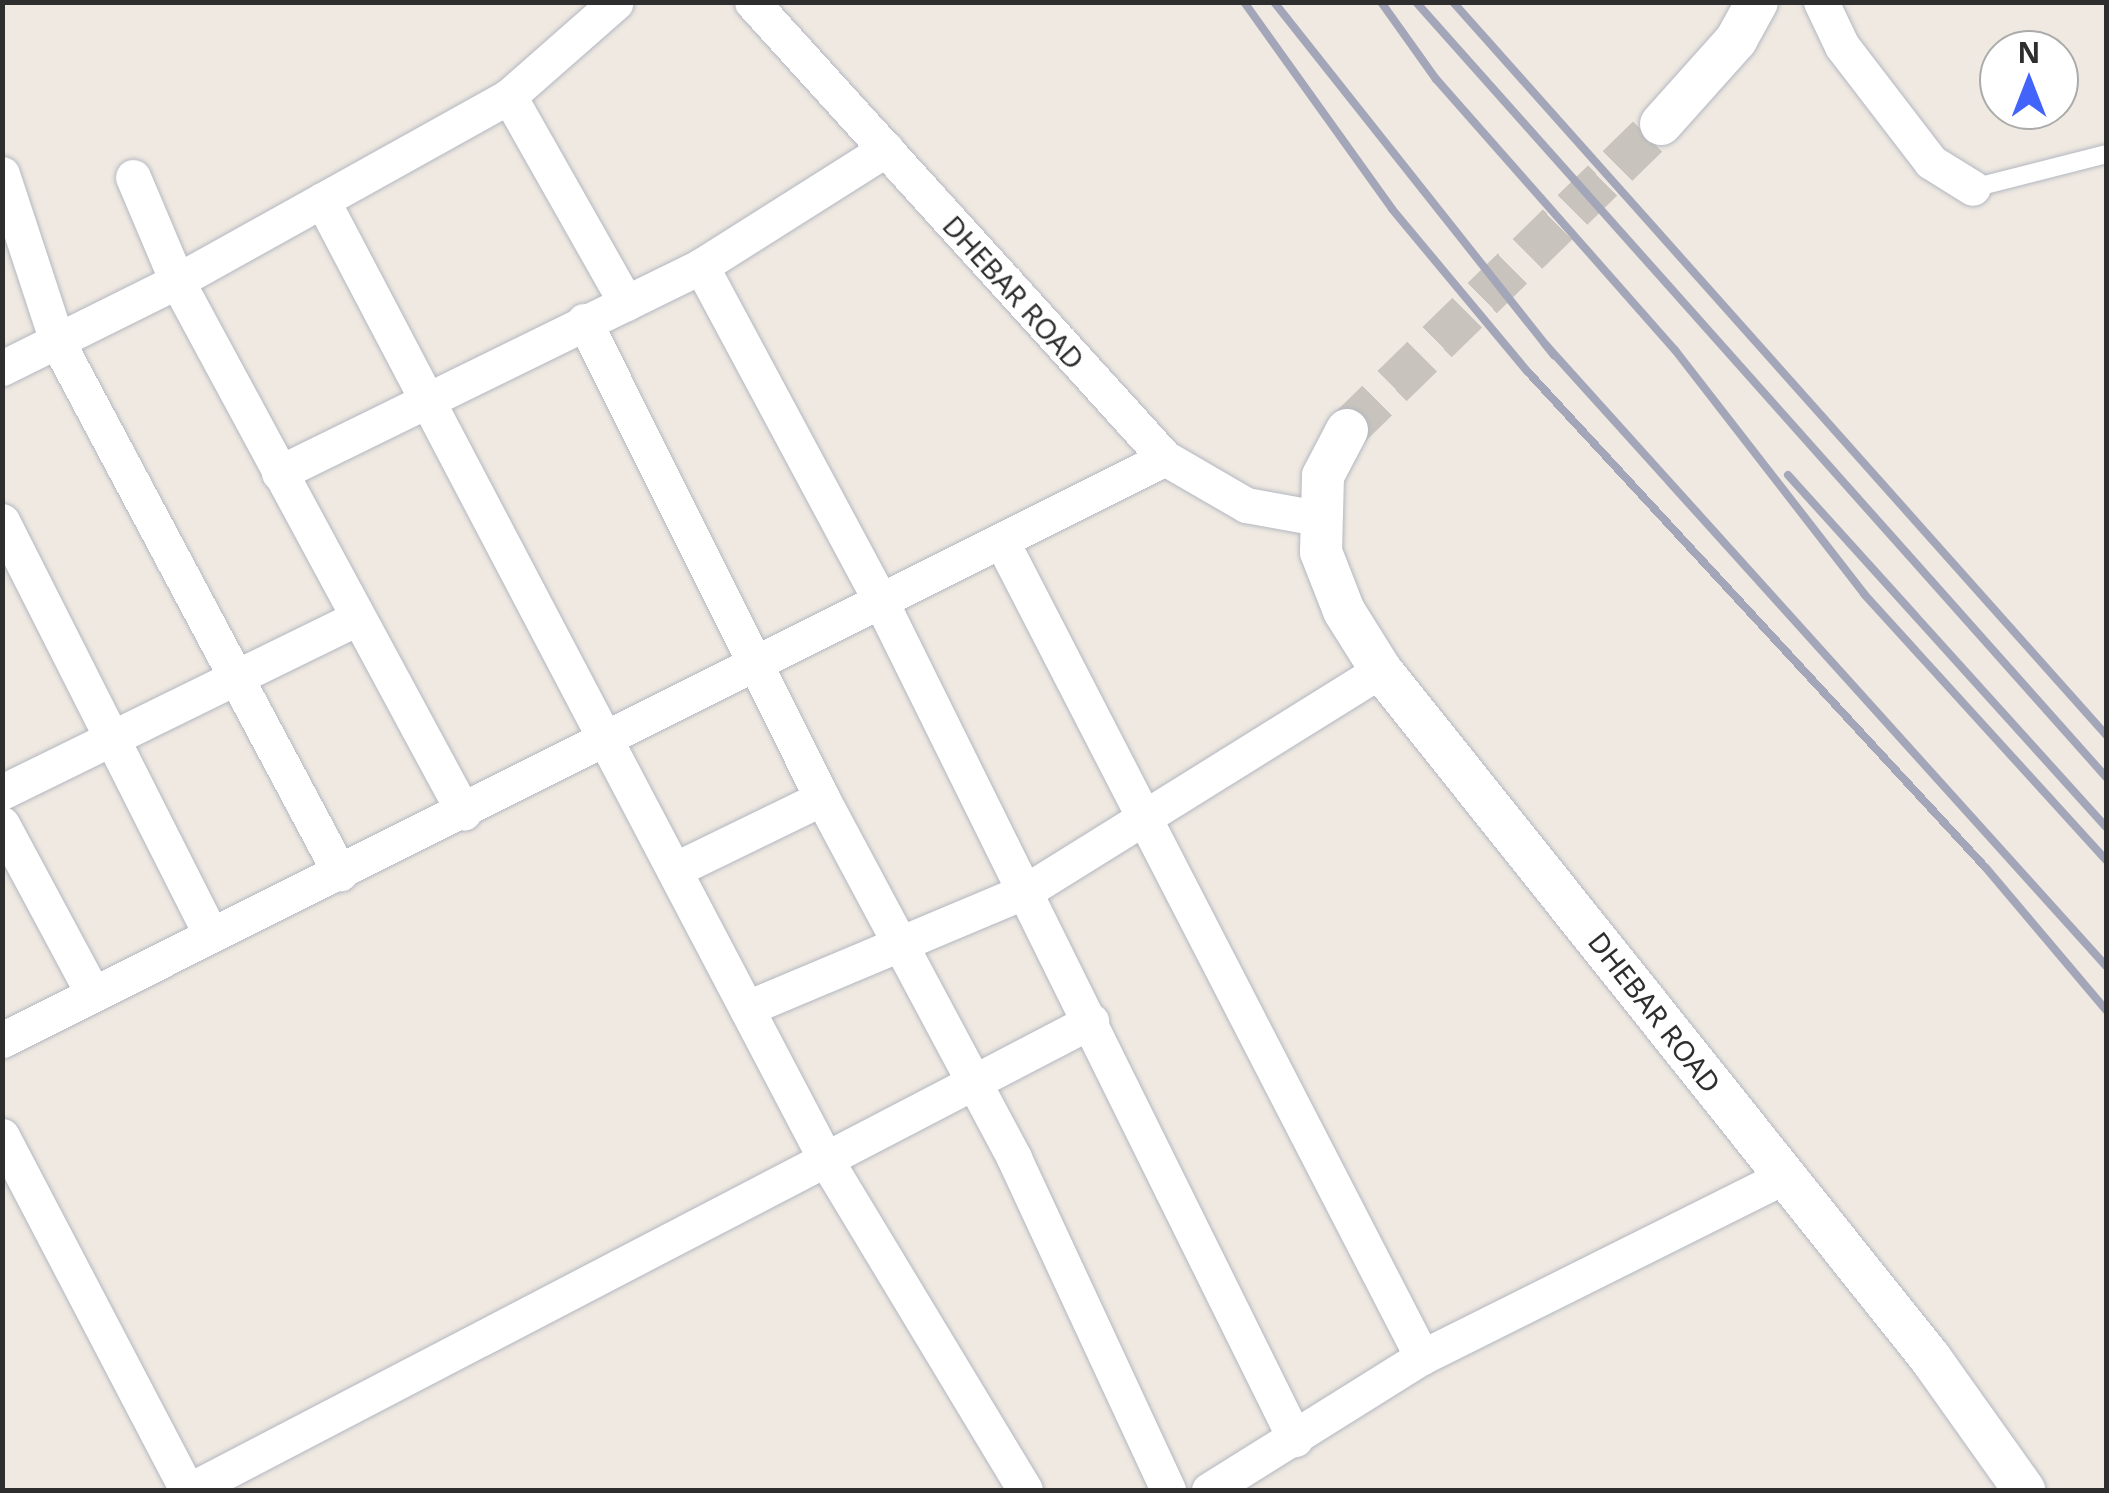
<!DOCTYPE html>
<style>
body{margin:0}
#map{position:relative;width:2109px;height:1493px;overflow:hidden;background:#efe9e1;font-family:"Noto Sans",sans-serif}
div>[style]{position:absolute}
.tertiary-tunnel>*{height:42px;margin-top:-21px;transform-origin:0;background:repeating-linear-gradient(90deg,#c8c4bd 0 42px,transparent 0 63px)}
.roads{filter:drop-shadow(0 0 2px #b4b7c1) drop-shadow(0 0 2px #b4b7c1)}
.service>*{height:18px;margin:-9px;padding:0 9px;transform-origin:9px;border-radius:9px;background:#fff}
.minor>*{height:35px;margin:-17.5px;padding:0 17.5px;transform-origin:17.5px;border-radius:17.5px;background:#fff}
.tertiary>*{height:42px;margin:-21px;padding:0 21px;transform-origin:21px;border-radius:21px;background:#fff}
.rail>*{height:8px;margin:-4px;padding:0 4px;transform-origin:4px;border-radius:4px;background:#a3a6b8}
span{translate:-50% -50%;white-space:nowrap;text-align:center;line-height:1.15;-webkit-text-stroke:8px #fff;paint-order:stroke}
.street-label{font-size:28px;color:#2e2e2e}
.frame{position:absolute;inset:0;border:5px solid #2e2e2e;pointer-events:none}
.north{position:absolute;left:1979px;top:30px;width:100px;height:100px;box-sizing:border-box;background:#fff;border:2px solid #ababab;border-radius:50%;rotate:0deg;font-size:28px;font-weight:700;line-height:40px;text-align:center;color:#2e2e2e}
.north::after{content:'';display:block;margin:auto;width:35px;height:45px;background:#4264fb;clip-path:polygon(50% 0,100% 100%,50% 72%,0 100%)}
</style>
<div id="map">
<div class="tertiary-tunnel">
<div style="left:1347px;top:430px;width:438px;rotate:-44.3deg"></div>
</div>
<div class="roads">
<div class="service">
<div style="left:1973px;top:188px;width:137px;rotate:-14.3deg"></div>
</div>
<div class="minor">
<div style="left:752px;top:2px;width:615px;rotate:47.83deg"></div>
<div style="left:1165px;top:458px;width:94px;rotate:30.1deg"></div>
<div style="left:1246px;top:505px;width:73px;rotate:10.2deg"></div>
<div style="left:1821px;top:2px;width:49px;rotate:64.5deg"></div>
<div style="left:1842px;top:46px;width:146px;rotate:52.5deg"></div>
<div style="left:1931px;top:162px;width:49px;rotate:31.8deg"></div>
<div style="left:509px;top:96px;width:238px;rotate:60.5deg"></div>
<div style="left:2px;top:174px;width:176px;rotate:71.8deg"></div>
<div style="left:57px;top:341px;width:603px;rotate:61.99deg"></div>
<div style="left:133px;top:177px;width:113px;rotate:67.1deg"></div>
<div style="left:177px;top:281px;width:604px;rotate:61.65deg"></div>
<div style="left:322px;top:200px;width:1084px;rotate:62.3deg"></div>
<div style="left:826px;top:1160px;width:385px;rotate:58.9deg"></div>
<div style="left:701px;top:266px;width:381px;rotate:61.8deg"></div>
<div style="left:881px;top:602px;width:934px;rotate:63.68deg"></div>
<div style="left:584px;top:321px;width:533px;rotate:63.48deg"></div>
<div style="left:822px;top:798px;width:408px;rotate:61.9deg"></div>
<div style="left:1014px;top:1158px;width:366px;rotate:65.1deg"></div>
<div style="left:2px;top:368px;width:195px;rotate:-26.4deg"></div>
<div style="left:177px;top:281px;width:380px;rotate:-29.1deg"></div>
<div style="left:509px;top:96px;width:142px;rotate:-41.3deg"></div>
<div style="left:279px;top:473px;width:470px;rotate:-26.1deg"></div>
<div style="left:701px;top:266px;width:219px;rotate:-32.3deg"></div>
<div style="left:2px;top:521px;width:463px;rotate:63.2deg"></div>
<div style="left:1003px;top:544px;width:915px;rotate:62.73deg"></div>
<div style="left:2px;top:792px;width:395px;rotate:-26.1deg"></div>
<div style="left:2px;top:824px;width:191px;rotate:61.8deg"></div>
<div style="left:676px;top:869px;width:162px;rotate:-25.9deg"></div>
<div style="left:747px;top:1008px;width:303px;rotate:-22.8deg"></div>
<div style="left:1026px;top:891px;width:418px;rotate:-31.9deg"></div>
<div style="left:2px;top:1040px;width:1300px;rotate:-26.58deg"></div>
<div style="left:2px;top:1136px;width:399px;rotate:62.4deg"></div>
<div style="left:190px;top:1490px;width:1016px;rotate:-27.5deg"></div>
<div style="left:1209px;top:1490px;width:251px;rotate:-32deg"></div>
<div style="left:1422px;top:1357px;width:403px;rotate:-26.5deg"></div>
</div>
<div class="tertiary">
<div style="left:1661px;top:124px;width:113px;rotate:-48.2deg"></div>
<div style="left:1736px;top:40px;width:43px;rotate:-61.1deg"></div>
<div style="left:1347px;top:430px;width:52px;rotate:117.6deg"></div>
<div style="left:1323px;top:476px;width:76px;rotate:91.5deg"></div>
<div style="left:1321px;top:552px;width:63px;rotate:68.7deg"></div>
<div style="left:1344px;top:611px;width:70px;rotate:57.9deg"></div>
<div style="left:1381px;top:670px;width:882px;rotate:51.4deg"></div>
<div style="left:1931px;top:1359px;width:161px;rotate:54.6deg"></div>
</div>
</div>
<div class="rail">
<div style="left:1244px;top:2px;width:254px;rotate:54.4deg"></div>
<div style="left:1392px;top:209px;width:212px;rotate:50.2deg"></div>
<div style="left:1528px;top:372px;width:675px;rotate:47.28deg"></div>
<div style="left:1986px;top:868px;width:186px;rotate:49.8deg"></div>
<div style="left:1274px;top:2px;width:451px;rotate:51.6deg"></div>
<div style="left:1381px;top:2px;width:95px;rotate:54.5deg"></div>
<div style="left:1436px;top:79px;width:361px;rotate:48.6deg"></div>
<div style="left:1675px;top:350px;width:309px;rotate:52.2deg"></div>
<div style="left:1864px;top:594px;width:360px;rotate:47.7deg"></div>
<div style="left:1416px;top:2px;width:1038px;rotate:48.32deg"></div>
<div style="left:1453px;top:2px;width:982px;rotate:48.3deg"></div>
<div style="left:1545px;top:344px;width:838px;rotate:47.95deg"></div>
<div style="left:1788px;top:475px;width:474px;rotate:47.9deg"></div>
</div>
<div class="street-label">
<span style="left:1014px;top:292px;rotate:48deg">DHEBAR ROAD</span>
<span style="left:1655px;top:1012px;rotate:52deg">DHEBAR ROAD</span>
</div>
<div class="frame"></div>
<div class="north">N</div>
</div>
